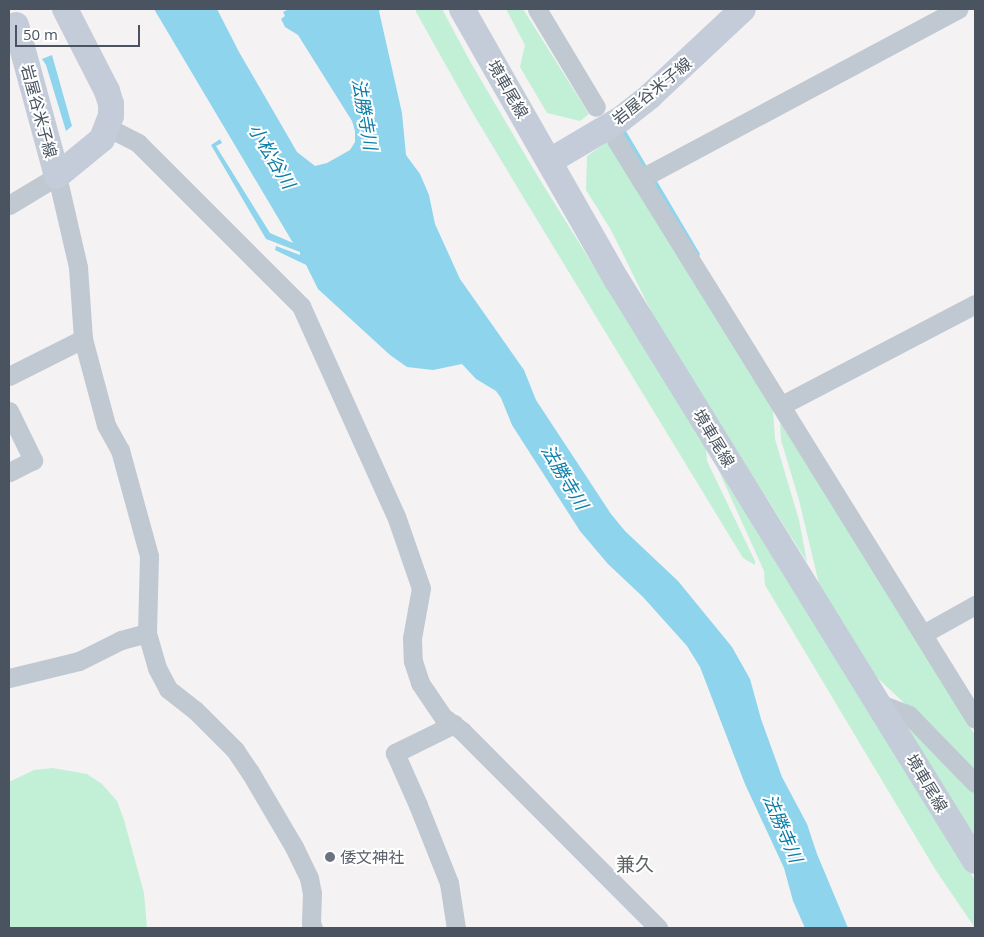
<!DOCTYPE html>
<meta charset="utf-8">
<style>
body{margin:0}
#map{position:relative;width:984px;height:937px;overflow:hidden;background:#f4f2f2;font-family:"Open Sans","Noto Sans JP",sans-serif}
div>[style]{position:absolute}
.green>*{inset:0;background:#c2f0d7}
.water>*{inset:0;background:#8fd4ed}
.pier>*{inset:0;background:#f4f2f2}
.stream>*{height:5px;margin:-2.5px;padding:0 2.5px;transform-origin:2.5px;border-radius:2.5px;background:#8fd4ed}
.minor>*{height:19px;margin:-9.5px;padding:0 9.5px;transform-origin:9.5px;border-radius:9.5px;background:#c0c8d1}
.secondary>*{height:26px;margin:-13px;padding:0 13px;transform-origin:13px;border-radius:13px;background:#c3ccd8}
.dots>*{width:14px;height:14px;translate:-50% -50%;box-sizing:border-box;border:2px solid #fff;border-radius:50%}
span{translate:-50% -50%;white-space:nowrap;text-align:center;line-height:1.15;-webkit-text-stroke:4px #fff;paint-order:stroke}
.street-label{font-size:16px;color:#495460}
.worship-label{font-size:16px;color:#5b616d}
.left{translate:0 -50%;text-align:left}
.water-label{font-size:18px;color:#0c7ea8;font-style:italic}
.quarter-label{font-size:19px;color:#5e6267}
.frame{position:absolute;inset:0;border:10px solid #495460;pointer-events:none}
.scale{position:absolute;left:15px;top:25px;width:125px;height:22px;box-sizing:border-box;border:2px solid #495460;border-top:0;padding-left:6px;font-size:15px;line-height:18px;white-space:nowrap;color:#495460;-webkit-text-stroke:4px #fff;paint-order:stroke}
</style>
<div id="map">
<div class="green">
<div style="clip-path:polygon(416px 9px,442px 9px,471px 63px,537px 175px,706px 447px,707px 461px,755px 561px,755px 565px,743px 558px,528px 205px,471px 110px,416px 12px)"></div>
<div style="clip-path:polygon(506px 9px,523px 9px,589px 114px,580px 121px,547px 113px,520px 67px,525px 45px)"></div>
<div style="clip-path:polygon(607px 142px,773px 410px,775px 439px,799px 520px,807px 562px,659px 327px,611px 230px,586px 190px,587px 156px)"></div>
<div style="clip-path:polygon(780px 422px,975px 735px,975px 777px,916px 714px,872px 673px,819px 584px,799px 500px,781px 440px)"></div>
<div style="clip-path:polygon(718px 469px,975px 880px,975px 928px,935px 869px,765px 585px,764px 571px)"></div>
<div style="clip-path:polygon(905px 723px,975px 791px,975px 838px)"></div>
<div style="clip-path:polygon(53px 768px,87px 774px,102px 784px,117px 801px,124px 820px,144px 893px,147px 928px,9px 928px,9px 782px,34px 770px)"></div>
</div>
<div class="water">
<div style="clip-path:polygon(154px 9px,217px 9px,239px 52px,297px 152px,315px 166px,327px 163px,350px 150px,355px 142px,355px 131px,352px 121px,298px 35px,285px 27px,281px 19px,285px 16px,283px 12px,289px 9px,381px 9px,379px 11px,402px 113px,406px 155px,420px 174px,429px 195px,435px 224px,460px 279px,524px 370px,536px 400px,611px 514px,625px 531px,678px 581px,732px 647px,750px 679px,761px 719px,782px 777px,807px 824px,817px 854px,848px 928px,805px 928px,793px 901px,784px 868px,745px 784px,700px 667px,687px 646px,643px 597px,608px 564px,580px 531px,512px 425px,501px 398px,496px 391px,476px 379px,462px 364px,433px 370px,407px 367px,390px 355px,318px 289px,306px 265px,275px 250px,276px 246px,300px 255px,300px 252px,266px 239px,211px 145px,220px 139px,222px 143px,216px 146px,270px 233px,293px 243px)"></div>
<div style="clip-path:polygon(52px 55px,72px 126px,66px 131px,46px 65px,42px 59px)"></div>
</div>
<div class="pier">
<div style="clip-path:polygon(151px 9px,292px 242px,270px 232px,217px 147px,223px 143px,220px 139px,209px 146px,265px 239px,276px 243px,274px 251px,306px 265px,317px 290px,304px 267px,273px 252px,274px 244px,264px 240px,208px 146px,209px 143px,222px 138px,224px 143px,220px 147px,271px 231px,288px 238px)"></div>
</div>
<div class="stream">
<div style="left:624px;top:133px;width:43px;rotate:59.3deg"></div>
<div style="left:652px;top:178px;width:88px;rotate:59.4deg"></div>
</div>
<div class="minor">
<div style="left:537px;top:9px;width:114px;rotate:59deg"></div>
<div style="left:107px;top:127px;width:35px;rotate:27deg"></div>
<div style="left:138px;top:143px;width:231px;rotate:45deg"></div>
<div style="left:301px;top:306px;width:230px;rotate:65.7deg"></div>
<div style="left:396px;top:516px;width:76px;rotate:70.9deg"></div>
<div style="left:421px;top:588px;width:51px;rotate:100.2deg"></div>
<div style="left:412px;top:638px;width:23px;rotate:88deg"></div>
<div style="left:413px;top:661px;width:23px;rotate:72deg"></div>
<div style="left:420px;top:683px;width:41px;rotate:55.9deg"></div>
<div style="left:443px;top:717px;width:24px;rotate:36deg"></div>
<div style="left:462px;top:731px;width:278px;rotate:45.1deg"></div>
<div style="left:616px;top:140px;width:681px;rotate:58.2deg"></div>
<div style="left:640px;top:179px;width:361px;rotate:-28.1deg"></div>
<div style="left:9px;top:205px;width:56px;rotate:-31.1deg"></div>
<div style="left:57px;top:176px;width:93px;rotate:77deg"></div>
<div style="left:78px;top:267px;width:72px;rotate:86deg"></div>
<div style="left:83px;top:339px;width:89px;rotate:75deg"></div>
<div style="left:106px;top:425px;width:29px;rotate:61deg"></div>
<div style="left:120px;top:450px;width:110px;rotate:74.7deg"></div>
<div style="left:149px;top:556px;width:77px;rotate:91.5deg"></div>
<div style="left:147px;top:633px;width:36px;rotate:74deg"></div>
<div style="left:157px;top:668px;width:24px;rotate:62deg"></div>
<div style="left:168px;top:689px;width:34px;rotate:38deg"></div>
<div style="left:195px;top:710px;width:57px;rotate:45deg"></div>
<div style="left:235px;top:750px;width:27px;rotate:56deg"></div>
<div style="left:250px;top:772px;width:87px;rotate:59.6deg"></div>
<div style="left:294px;top:847px;width:34px;rotate:64deg"></div>
<div style="left:309px;top:878px;width:15px;rotate:79deg"></div>
<div style="left:312px;top:893px;width:30px;rotate:92deg"></div>
<div style="left:311px;top:923px;width:5px;rotate:68deg"></div>
<div style="left:9px;top:376px;width:83px;rotate:-26.6deg"></div>
<div style="left:782px;top:405px;width:218px;rotate:-27.6deg"></div>
<div style="left:9px;top:411px;width:55px;rotate:63.9deg"></div>
<div style="left:33px;top:460px;width:27px;rotate:153deg"></div>
<div style="left:923px;top:634px;width:60px;rotate:-29.1deg"></div>
<div style="left:9px;top:678px;width:72px;rotate:-13.7deg"></div>
<div style="left:79px;top:661px;width:47px;rotate:-26.6deg"></div>
<div style="left:121px;top:640px;width:27px;rotate:-15deg"></div>
<div style="left:878px;top:703px;width:33px;rotate:21deg"></div>
<div style="left:909px;top:715px;width:95px;rotate:45.9deg"></div>
<div style="left:454px;top:724px;width:66px;rotate:153.8deg"></div>
<div style="left:395px;top:753px;width:57px;rotate:66.1deg"></div>
<div style="left:418px;top:805px;width:84px;rotate:68.3deg"></div>
<div style="left:449px;top:883px;width:46px;rotate:81.2deg"></div>
</div>
<div class="secondary">
<div style="left:462px;top:9px;width:314px;rotate:60.3deg"></div>
<div style="left:618px;top:282px;width:680px;rotate:58.34deg"></div>
<div style="left:16px;top:25px;width:156px;rotate:74.8deg"></div>
<div style="left:57px;top:176px;width:58px;rotate:-39.4deg"></div>
<div style="left:102px;top:139px;width:25px;rotate:-69deg"></div>
<div style="left:111px;top:116px;width:12px;rotate:-90deg"></div>
<div style="left:111px;top:104px;width:14px;rotate:-107deg"></div>
<div style="left:107px;top:91px;width:92px;rotate:-117.1deg"></div>
<div style="left:550px;top:161px;width:82px;rotate:-30.6deg"></div>
<div style="left:621px;top:119px;width:37px;rotate:-38deg"></div>
<div style="left:650px;top:96px;width:127px;rotate:-43.1deg"></div>
</div>
<div class="dots">
<div style="left:330px;top:857px;background:#6b7280"></div>
</div>
<div class="street-label">
<span style="left:508px;top:89px;rotate:60deg">境車尾線</span>
<span style="left:652px;top:91px;rotate:-39deg">岩屋谷米子線</span>
<span style="left:39px;top:111px;rotate:75deg">岩屋谷米子線</span>
<span style="left:714px;top:438px;rotate:59deg">境車尾線</span>
<span style="left:927px;top:783px;rotate:59deg">境車尾線</span>
</div>
<div class="worship-label">
<span class="left" style="left:340px;top:857px">倭文神社</span>
</div>
<div class="water-label">
<span style="left:365px;top:114px;rotate:80deg">法勝寺川</span>
<span style="left:272px;top:156px;rotate:59deg">小松谷川</span>
<span style="left:565px;top:477px;rotate:59deg">法勝寺川</span>
<span style="left:783px;top:828px;rotate:67deg">法勝寺川</span>
</div>
<div class="quarter-label">
<span style="left:635px;top:865px">兼久</span>
</div>
<div class="frame"></div>
<div class="scale">50 m</div>
</div>
